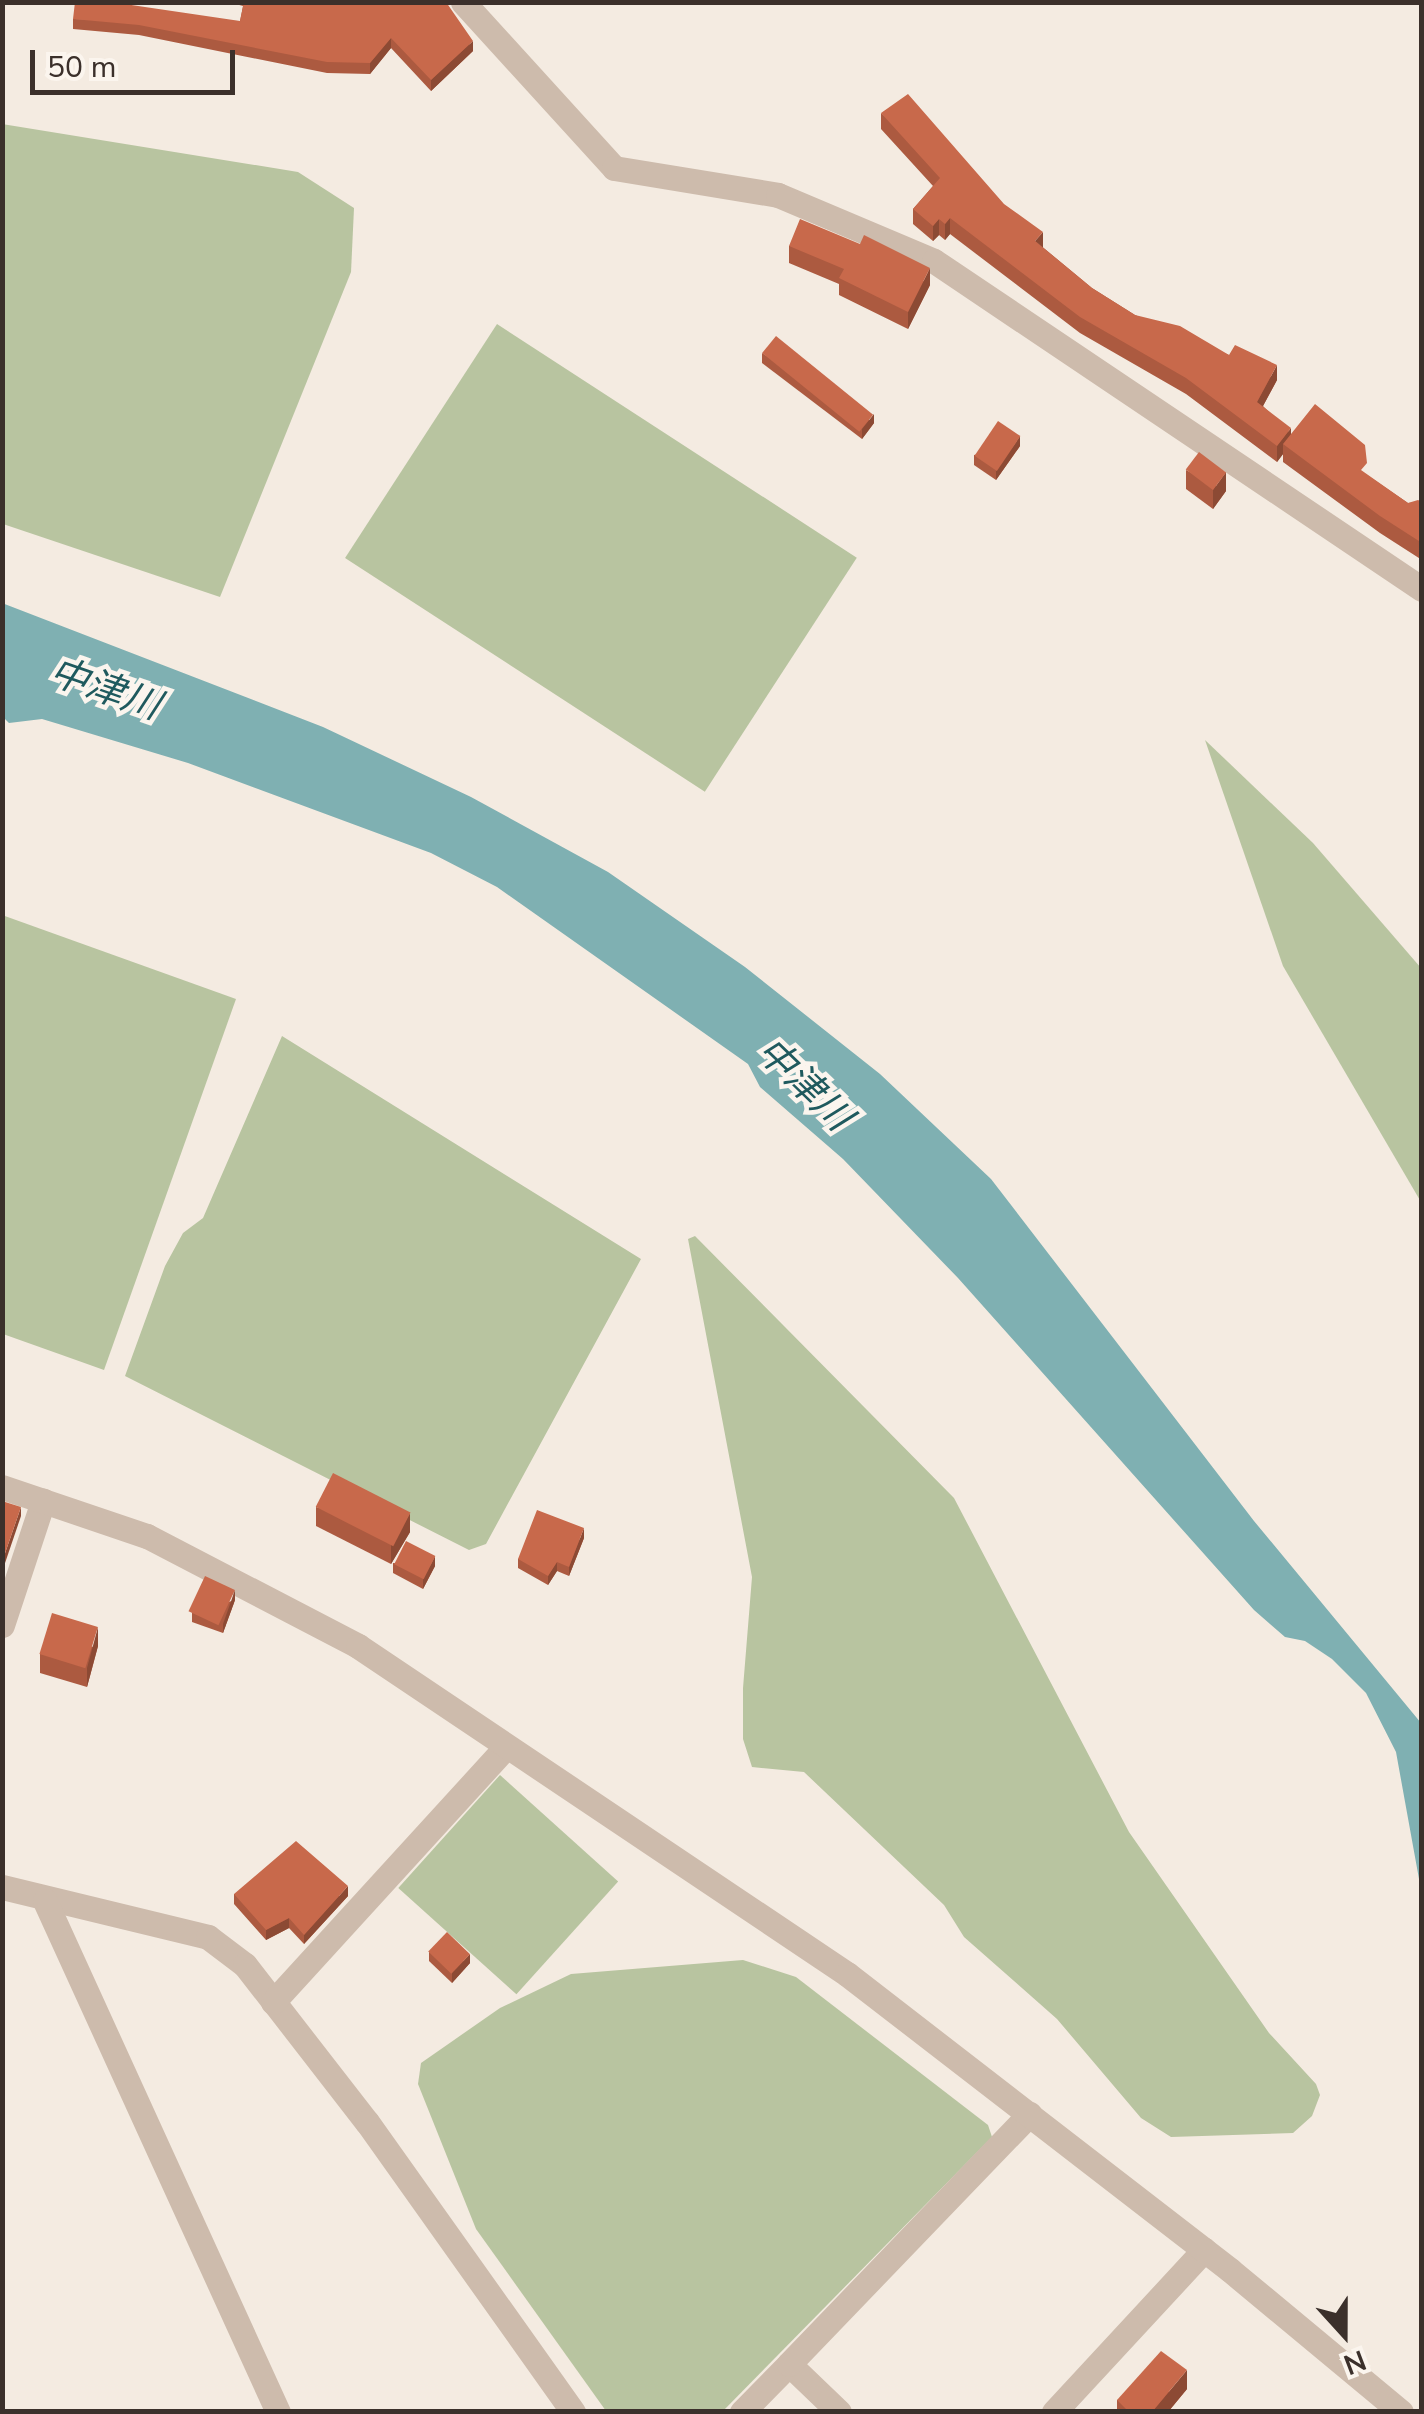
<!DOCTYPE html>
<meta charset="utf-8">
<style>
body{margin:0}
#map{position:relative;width:1424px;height:2414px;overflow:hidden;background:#f4ebe1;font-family:"Nunito Sans","Noto Sans JP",sans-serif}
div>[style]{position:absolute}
.green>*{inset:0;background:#b8c4a0;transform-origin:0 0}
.water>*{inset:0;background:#7fb0b2}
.minor>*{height:25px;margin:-12.5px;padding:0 12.5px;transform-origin:12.5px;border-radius:12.5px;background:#cdbbac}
.tertiary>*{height:25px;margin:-12.5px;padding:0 12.5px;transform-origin:12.5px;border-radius:12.5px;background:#cdbbac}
.wall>*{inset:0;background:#ac5a40}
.shaded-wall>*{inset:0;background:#8c4a34}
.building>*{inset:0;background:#c8694b;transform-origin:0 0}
span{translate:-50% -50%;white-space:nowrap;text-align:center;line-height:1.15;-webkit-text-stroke:9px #fbf5ee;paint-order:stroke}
.water-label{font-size:38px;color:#1f5a5e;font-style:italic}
.frame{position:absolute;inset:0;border:5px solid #3b302b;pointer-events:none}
.north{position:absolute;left:1294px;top:2284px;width:100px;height:100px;-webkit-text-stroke:8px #fbf5ee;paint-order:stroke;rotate:159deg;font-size:28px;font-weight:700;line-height:40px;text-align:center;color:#3b302b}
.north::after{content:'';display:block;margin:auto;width:35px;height:45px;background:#3b302b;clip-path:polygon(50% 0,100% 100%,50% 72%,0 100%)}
.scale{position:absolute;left:30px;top:50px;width:205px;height:45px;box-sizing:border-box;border:5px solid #3b302b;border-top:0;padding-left:12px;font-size:30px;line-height:35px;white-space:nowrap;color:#3b302b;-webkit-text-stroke:8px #fbf5ee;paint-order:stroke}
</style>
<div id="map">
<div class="green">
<div style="clip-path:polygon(2px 124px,298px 172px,354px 208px,351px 272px,220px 597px,3px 524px)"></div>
<div style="left:497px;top:324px;width:429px;height:279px;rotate:33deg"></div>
<div style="clip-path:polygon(1205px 740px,1313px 843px,1421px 968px,1421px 1202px,1283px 966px)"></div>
<div style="clip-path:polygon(2px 915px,236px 999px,104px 1370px,3px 1334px)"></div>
<div style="clip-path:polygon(282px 1036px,641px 1259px,486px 1544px,469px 1550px,125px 1376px,165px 1266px,183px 1233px,203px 1218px)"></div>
<div style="clip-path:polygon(695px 1236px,954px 1498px,1129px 1832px,1269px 2033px,1316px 2084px,1320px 2095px,1312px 2116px,1293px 2133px,1171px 2137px,1141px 2118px,1057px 2019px,964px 1937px,944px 1905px,804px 1772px,752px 1767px,743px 1739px,743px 1688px,752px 1577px,688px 1239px)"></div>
<div style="left:500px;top:1775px;width:159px;height:152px;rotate:42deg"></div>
<div style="clip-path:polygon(743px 1960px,796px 1977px,988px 2125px,992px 2137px,723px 2411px,606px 2411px,476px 2229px,418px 2084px,421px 2063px,500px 2008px,571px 1974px)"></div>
</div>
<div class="water">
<div style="clip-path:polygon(2px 603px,323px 727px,471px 797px,608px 872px,745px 967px,880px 1074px,991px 1179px,1254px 1521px,1421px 1723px,1421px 1890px,1396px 1752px,1366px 1693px,1332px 1659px,1305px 1641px,1285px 1637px,1254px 1610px,958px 1278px,843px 1159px,760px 1087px,748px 1064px,497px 887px,431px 853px,188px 763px,42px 719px,9px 723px,3px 717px)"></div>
</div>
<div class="minor">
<div style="left:463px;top:2px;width:224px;rotate:47.7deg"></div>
<div style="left:614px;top:168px;width:166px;rotate:9.3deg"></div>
<div style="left:778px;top:195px;width:169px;rotate:22.9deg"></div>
<div style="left:934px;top:261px;width:588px;rotate:33.91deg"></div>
<div style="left:2px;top:1625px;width:131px;rotate:-71.7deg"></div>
<div style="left:2px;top:1887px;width:212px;rotate:13.6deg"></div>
<div style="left:208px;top:1937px;width:46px;rotate:37.1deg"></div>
<div style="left:245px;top:1965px;width:199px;rotate:52.2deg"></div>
<div style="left:367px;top:2122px;width:356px;rotate:54.6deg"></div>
<div style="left:45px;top:1901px;width:562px;rotate:65.49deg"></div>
<div style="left:273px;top:2002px;width:345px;rotate:-47.6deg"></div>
<div style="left:742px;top:2412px;width:67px;rotate:-45.6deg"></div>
<div style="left:839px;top:2412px;width:69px;rotate:-136.2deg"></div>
<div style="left:789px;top:2364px;width:347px;rotate:-46.1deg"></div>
<div style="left:1054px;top:2412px;width:221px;rotate:-47.2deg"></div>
</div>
<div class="tertiary">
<div style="left:2px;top:1487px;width:153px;rotate:18.7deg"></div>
<div style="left:147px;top:1536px;width:238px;rotate:27.5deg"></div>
<div style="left:358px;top:1646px;width:589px;rotate:33.85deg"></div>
<div style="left:847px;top:1974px;width:484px;rotate:37.7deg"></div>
<div style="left:1230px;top:2270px;width:222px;rotate:39.7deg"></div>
</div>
<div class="wall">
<div style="clip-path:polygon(228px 2px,446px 2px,473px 51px,431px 91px,391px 48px,370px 74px,327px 73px,139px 35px,73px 29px,73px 19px,240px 21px,243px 6px)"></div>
<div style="clip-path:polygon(881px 113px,1092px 288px,1135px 315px,1229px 355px,1277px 380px,1263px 406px,1291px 434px,1367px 475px,1408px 503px,1422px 502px,1422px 560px,1380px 533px,1283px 462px,1283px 454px,1277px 462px,1186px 394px,1080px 333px,950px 234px,945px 240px,939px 235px,933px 241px,913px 224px,913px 209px,933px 186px,881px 129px)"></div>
<div style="clip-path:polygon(860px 244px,930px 285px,908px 329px,839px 295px,839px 284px,789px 263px,789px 246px)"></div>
<div style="clip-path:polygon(762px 353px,874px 423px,862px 439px,762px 363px)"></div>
<div style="clip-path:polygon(1020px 446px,996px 480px,974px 465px,974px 455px)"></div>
<div style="clip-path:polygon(1186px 470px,1226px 491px,1213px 509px,1186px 489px)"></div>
<div style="clip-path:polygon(316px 1507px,410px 1532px,391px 1564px,316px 1526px)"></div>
<div style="clip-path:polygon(584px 1538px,569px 1576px,557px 1571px,548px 1585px,518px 1568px,518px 1559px)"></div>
<div style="clip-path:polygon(393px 1563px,435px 1566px,423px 1589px,393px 1573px)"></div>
<div style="clip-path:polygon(235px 1600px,223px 1633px,192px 1622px,192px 1613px)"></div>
<div style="clip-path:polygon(98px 1646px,87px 1687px,40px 1673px,40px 1654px)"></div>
<div style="clip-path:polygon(234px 1894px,348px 1896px,304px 1944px,289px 1928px,266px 1940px,234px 1904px)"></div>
<div style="clip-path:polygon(429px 1952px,470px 1963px,452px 1983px,429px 1961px)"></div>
<div style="clip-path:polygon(1187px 2389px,1168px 2412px,1117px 2412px,1117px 2400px)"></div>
</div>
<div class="shaded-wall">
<div style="clip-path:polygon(391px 38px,391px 48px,370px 74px,370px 63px)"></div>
<div style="clip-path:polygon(473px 41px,473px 51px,431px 91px,431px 80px)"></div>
<div style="clip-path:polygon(950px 218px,950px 234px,945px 240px,945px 224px)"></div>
<div style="clip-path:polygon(939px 219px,939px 235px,933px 241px,933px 226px)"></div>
<div style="clip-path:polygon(1043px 232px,1043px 248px,1035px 241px)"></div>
<div style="clip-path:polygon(930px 268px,930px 285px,908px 329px,908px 312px)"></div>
<div style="clip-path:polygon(1277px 365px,1277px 380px,1257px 417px,1257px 402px)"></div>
<div style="clip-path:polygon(874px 414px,874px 423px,862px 439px,862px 429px)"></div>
<div style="clip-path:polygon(1291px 428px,1291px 443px,1283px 444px,1283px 454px,1277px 462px,1277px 446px)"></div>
<div style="clip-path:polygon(1020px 436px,1020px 446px,996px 480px,996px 471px)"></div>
<div style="clip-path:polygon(1226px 472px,1226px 491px,1213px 509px,1213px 490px)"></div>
<div style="clip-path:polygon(21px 1507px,21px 1516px,2px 1572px,2px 1562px)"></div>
<div style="clip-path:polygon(410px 1513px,410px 1532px,391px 1564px,391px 1545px)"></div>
<div style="clip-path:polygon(584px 1528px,584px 1538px,569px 1576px,569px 1567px)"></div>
<div style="clip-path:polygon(435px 1556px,435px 1566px,423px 1589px,423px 1579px)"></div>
<div style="clip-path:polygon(557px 1562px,557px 1571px,548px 1585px,548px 1576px)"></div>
<div style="clip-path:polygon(235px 1590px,235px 1600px,223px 1633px,223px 1624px)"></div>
<div style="clip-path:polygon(98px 1627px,98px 1646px,87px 1687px,87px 1668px)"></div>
<div style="clip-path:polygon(348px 1886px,348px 1896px,304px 1944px,304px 1935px)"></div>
<div style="clip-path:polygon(289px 1918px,289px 1928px,266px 1940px,266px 1930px)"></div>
<div style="clip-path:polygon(470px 1954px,470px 1963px,452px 1983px,452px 1973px)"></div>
<div style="clip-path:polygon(1187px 2370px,1187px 2389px,1168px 2412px,1152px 2412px)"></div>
</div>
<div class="building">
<div style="clip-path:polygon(75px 2px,111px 2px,240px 21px,244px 2px,446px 2px,473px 41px,431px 80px,391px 38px,370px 63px,327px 62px,139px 25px,73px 19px)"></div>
<div style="clip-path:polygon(908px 94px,1004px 204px,1043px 232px,1035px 241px,1092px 288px,1135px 315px,1180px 326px,1229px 355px,1235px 345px,1277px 365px,1257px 402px,1291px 428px,1277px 446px,1186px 378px,1080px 317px,950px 218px,945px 224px,939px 219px,933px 226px,913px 209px,940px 178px,881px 113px)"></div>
<div style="clip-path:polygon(800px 219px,860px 244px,864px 235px,930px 268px,908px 312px,839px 278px,844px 269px,789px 246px)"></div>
<div style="left:776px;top:336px;width:125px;height:22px;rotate:39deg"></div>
<div style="clip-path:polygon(1315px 404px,1365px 445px,1367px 463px,1361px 470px,1408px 503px,1418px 500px,1422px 502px,1422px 543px,1380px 516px,1283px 444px)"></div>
<div style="left:998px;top:421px;width:27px;height:42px;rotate:34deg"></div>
<div style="left:1199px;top:452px;width:34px;height:22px;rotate:37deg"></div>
<div style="left:333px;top:1473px;width:87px;height:38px;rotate:27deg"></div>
<div style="clip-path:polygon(2px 1501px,21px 1507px,2px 1562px)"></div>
<div style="clip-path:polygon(537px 1510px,584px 1528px,569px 1567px,557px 1562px,548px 1576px,518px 1559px)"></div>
<div style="left:406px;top:1541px;width:33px;height:26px;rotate:27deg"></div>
<div style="left:205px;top:1576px;width:33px;height:39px;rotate:25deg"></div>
<div style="left:52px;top:1613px;width:48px;height:43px;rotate:17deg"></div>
<div style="clip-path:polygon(296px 1841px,348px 1886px,304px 1935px,289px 1918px,266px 1930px,234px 1894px)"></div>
<div style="left:447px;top:1932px;width:32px;height:27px;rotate:44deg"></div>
<div style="clip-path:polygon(1161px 2351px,1187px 2370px,1152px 2412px,1129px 2412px,1117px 2400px)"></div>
</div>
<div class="water-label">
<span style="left:105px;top:689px;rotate:19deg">中津川</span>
<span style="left:804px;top:1084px;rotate:44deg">中津川</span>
</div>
<div class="frame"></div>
<div class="north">N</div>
<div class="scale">50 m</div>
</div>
